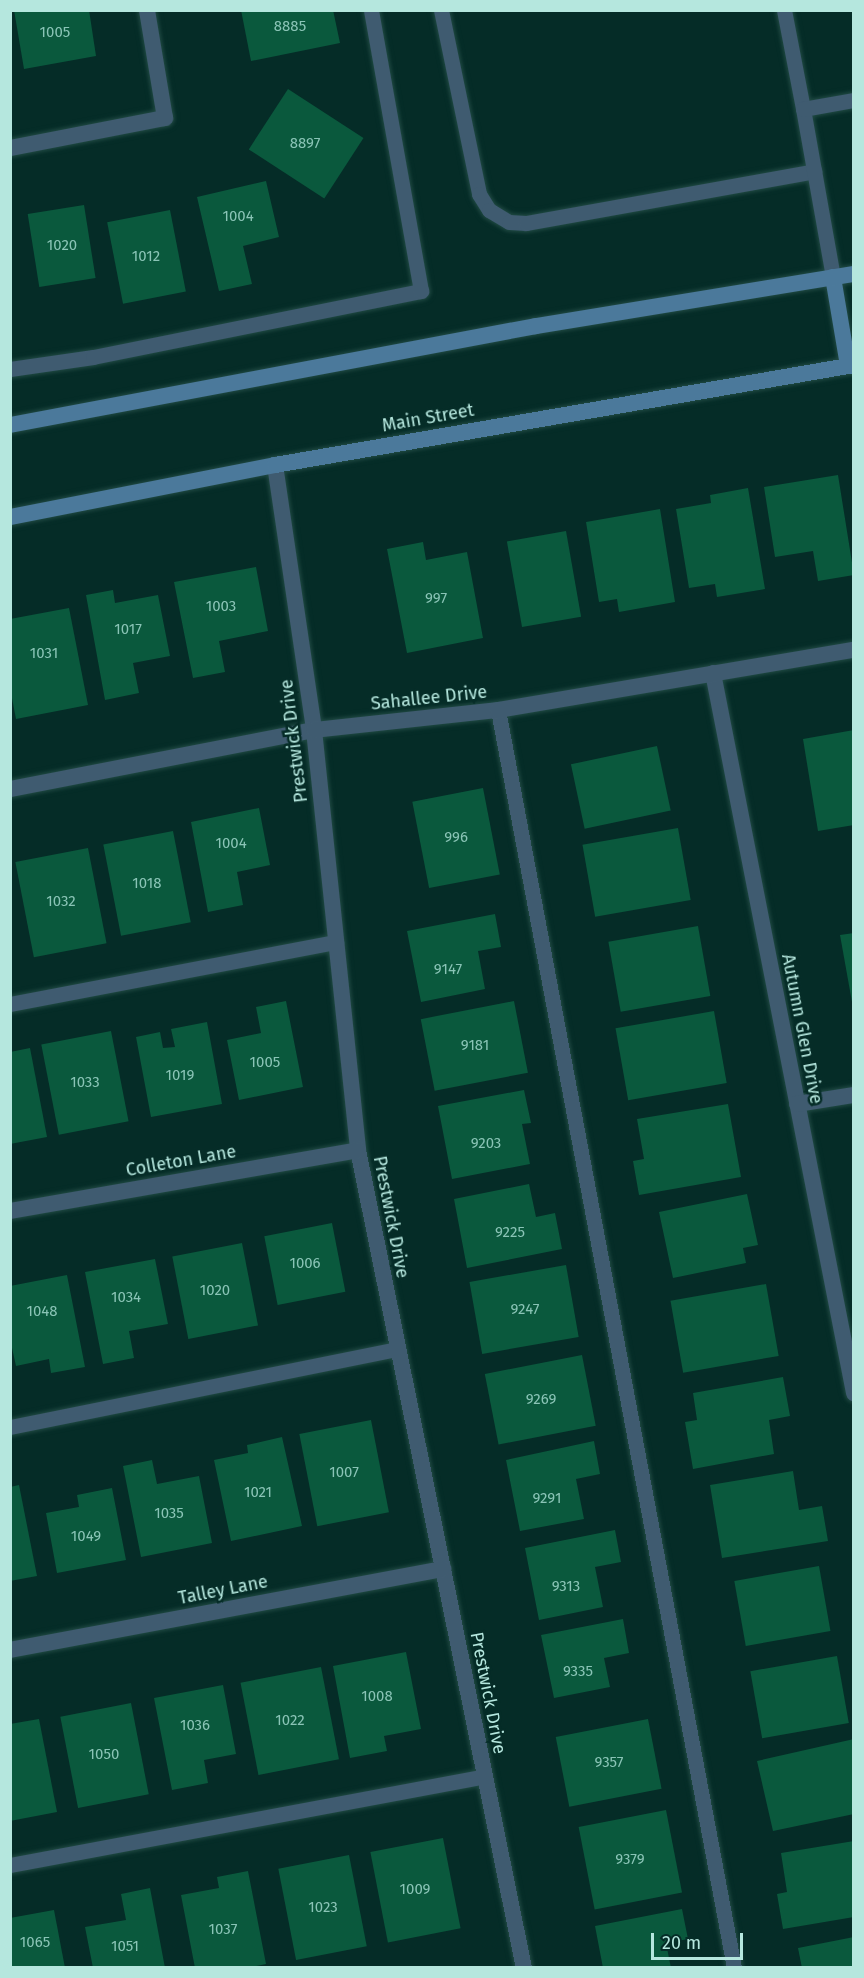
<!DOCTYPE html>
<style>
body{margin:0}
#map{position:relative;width:864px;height:1978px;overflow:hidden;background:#052c27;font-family:"Fira Sans",sans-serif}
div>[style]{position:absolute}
.building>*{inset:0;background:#0a593d;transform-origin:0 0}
.roads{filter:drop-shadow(0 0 2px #214a44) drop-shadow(0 0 2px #214a44)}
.service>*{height:15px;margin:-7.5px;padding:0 7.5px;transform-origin:7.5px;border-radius:7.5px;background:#3f5b70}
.minor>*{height:16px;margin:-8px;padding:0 8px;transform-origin:8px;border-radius:8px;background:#3f5b70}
.secondary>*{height:16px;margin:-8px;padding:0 8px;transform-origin:8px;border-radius:8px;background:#4b799b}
span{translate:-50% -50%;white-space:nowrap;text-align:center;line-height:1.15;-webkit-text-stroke:5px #052c27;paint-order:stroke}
.number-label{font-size:15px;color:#8ac4b6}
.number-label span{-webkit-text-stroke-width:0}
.street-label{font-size:18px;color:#b5e7de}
.frame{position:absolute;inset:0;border:12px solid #b5e7de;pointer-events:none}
.scale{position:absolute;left:651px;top:1933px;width:92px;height:27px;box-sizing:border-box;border:3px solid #b5e7de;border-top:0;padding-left:8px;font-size:18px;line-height:21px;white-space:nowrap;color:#b5e7de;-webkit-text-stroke:4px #052c27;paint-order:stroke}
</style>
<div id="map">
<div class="building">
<div style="clip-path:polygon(14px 10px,89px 10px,96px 56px,24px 69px)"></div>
<div style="clip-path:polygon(241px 10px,333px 10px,340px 43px,251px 61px)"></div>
<div style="left:288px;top:89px;width:90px;height:72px;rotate:33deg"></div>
<div style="clip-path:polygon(266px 181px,279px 237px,243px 246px,252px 284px,219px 291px,197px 197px)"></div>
<div style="left:84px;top:205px;width:74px;height:57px;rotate:81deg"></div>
<div style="left:170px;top:210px;width:83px;height:64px;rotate:79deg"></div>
<div style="clip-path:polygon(838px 475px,854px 575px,818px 581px,813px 551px,775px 557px,764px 487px)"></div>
<div style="clip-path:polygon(748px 488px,765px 589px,717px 597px,715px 584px,689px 588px,676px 509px,711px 503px,710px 495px)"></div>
<div style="clip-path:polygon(660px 509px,675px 602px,619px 612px,617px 599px,599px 602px,586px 522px)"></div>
<div style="left:566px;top:531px;width:87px;height:60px;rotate:80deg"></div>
<div style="clip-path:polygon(423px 542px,426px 560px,467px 552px,483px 638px,407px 653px,387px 549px)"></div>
<div style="clip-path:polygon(256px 567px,268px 631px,219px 641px,225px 672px,193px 678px,174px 582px)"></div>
<div style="clip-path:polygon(113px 590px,115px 603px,158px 595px,170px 656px,133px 663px,139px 693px,105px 700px,86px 595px)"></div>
<div style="clip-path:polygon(69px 608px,88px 705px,16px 719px,10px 688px,10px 619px)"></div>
<div style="clip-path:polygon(854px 730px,854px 825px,818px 831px,803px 739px)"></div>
<div style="left:657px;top:746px;width:66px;height:88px;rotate:78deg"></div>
<div style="left:483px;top:788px;width:88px;height:72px;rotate:79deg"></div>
<div style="clip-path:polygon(259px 808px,270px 865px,237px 872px,243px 905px,208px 912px,191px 822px)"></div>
<div style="left:678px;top:828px;width:73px;height:97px;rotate:80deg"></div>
<div style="left:173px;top:831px;width:93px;height:71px;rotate:79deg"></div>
<div style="left:88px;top:848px;width:97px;height:74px;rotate:79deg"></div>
<div style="clip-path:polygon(495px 914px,501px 947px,478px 951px,485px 989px,421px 1002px,407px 931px)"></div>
<div style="left:698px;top:926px;width:71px;height:91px;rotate:80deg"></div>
<div style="clip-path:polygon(854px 933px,854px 1002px,852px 1002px,840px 935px)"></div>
<div style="clip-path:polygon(286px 1001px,303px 1087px,239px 1100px,227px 1040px,261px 1033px,256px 1007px)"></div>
<div style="left:514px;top:1001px;width:73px;height:95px;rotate:79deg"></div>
<div style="left:714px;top:1011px;width:73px;height:100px;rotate:80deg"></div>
<div style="clip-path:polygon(207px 1022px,222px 1104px,151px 1117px,136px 1037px,160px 1032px,163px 1048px,175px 1047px,171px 1029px)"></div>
<div style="left:111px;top:1031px;width:92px;height:71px;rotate:79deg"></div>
<div style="clip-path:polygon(30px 1048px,47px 1137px,10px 1144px,10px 1052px)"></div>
<div style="clip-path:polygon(524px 1090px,531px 1123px,522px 1124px,530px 1164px,452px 1179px,438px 1106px)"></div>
<div style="clip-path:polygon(728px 1104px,741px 1177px,639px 1195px,633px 1161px,644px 1159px,637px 1119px)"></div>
<div style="clip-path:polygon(529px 1184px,536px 1217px,555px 1213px,562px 1249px,467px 1268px,454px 1199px)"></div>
<div style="clip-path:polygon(747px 1194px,758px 1245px,743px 1248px,746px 1263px,673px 1278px,659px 1212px)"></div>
<div style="left:332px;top:1223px;width:70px;height:69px;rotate:79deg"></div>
<div style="left:242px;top:1243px;width:84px;height:71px;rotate:79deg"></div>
<div style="clip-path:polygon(155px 1259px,168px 1324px,129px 1331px,134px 1358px,103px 1364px,85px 1272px)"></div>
<div style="left:566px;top:1265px;width:73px;height:98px;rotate:80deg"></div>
<div style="clip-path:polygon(67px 1275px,85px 1367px,51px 1373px,49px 1359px,16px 1366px,10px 1339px,10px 1286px)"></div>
<div style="left:766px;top:1284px;width:73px;height:97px;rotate:80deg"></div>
<div style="left:582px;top:1355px;width:72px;height:99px;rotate:79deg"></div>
<div style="clip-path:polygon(783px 1377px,790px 1416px,769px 1420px,774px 1454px,693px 1469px,685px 1422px,697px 1420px,693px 1393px)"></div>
<div style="left:371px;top:1420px;width:94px;height:73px;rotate:79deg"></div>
<div style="clip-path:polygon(282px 1437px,302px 1526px,231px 1541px,214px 1460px,248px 1453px,247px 1445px)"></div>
<div style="clip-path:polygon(594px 1441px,600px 1474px,576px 1479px,584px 1519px,520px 1531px,506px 1460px)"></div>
<div style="clip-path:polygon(152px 1460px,157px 1484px,199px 1476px,212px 1543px,141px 1557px,123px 1466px)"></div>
<div style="clip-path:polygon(793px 1471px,799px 1510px,822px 1506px,828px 1541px,722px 1558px,710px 1485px)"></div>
<div style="clip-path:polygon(19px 1485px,37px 1576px,10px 1581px,10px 1487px)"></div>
<div style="clip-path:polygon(112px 1488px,126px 1560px,57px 1573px,46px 1513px,79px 1507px,77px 1495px)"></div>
<div style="clip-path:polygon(615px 1530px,621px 1562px,595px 1567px,603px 1607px,539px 1620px,525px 1548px)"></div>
<div style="left:819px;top:1566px;width:66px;height:86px;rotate:80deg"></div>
<div style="clip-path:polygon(623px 1619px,629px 1653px,604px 1658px,610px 1687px,554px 1698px,541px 1635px)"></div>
<div style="clip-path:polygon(406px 1652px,421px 1729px,384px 1736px,387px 1751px,350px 1758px,333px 1666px)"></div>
<div style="left:837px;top:1656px;width:68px;height:88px;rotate:80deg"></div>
<div style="left:321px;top:1667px;width:94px;height:82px;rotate:79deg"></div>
<div style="clip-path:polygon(223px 1685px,236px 1754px,204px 1760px,208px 1783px,172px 1790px,154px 1698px)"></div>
<div style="left:131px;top:1703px;width:93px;height:72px;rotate:79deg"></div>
<div style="clip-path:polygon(39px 1719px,57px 1812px,10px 1821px,10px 1724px)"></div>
<div style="left:648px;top:1719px;width:71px;height:94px;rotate:79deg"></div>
<div style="clip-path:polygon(854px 1739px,854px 1814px,773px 1831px,757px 1761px)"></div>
<div style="left:666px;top:1810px;width:84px;height:89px;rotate:79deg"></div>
<div style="left:443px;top:1838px;width:92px;height:74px;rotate:79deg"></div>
<div style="clip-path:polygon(854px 1841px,854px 1917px,783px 1929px,777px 1894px,787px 1892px,781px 1853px)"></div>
<div style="left:349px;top:1855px;width:93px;height:72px;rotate:79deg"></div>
<div style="clip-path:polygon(248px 1871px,266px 1964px,247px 1968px,195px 1968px,181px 1895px,219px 1888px,217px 1877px)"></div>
<div style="clip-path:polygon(150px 1888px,165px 1968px,93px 1968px,85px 1927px,126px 1920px,121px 1894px)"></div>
<div style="clip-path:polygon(682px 1909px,688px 1939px,666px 1943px,671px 1968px,603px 1968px,595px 1926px)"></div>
<div style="clip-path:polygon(54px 1910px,65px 1968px,10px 1968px,10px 1918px)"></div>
<div style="clip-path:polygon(854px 1937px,854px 1968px,802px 1968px,798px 1948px)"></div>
</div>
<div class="roads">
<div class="service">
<div style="left:441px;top:10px;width:188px;rotate:78.3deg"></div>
<div style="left:479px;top:194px;width:19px;rotate:58deg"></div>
<div style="left:489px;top:210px;width:23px;rotate:31deg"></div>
<div style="left:509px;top:222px;width:17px;rotate:3deg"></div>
<div style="left:526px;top:223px;width:293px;rotate:-10.2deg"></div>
<div style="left:784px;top:10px;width:101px;rotate:79.1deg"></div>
<div style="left:833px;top:277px;width:171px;rotate:-100.1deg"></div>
<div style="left:803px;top:109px;width:52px;rotate:-10deg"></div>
<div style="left:10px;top:369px;width:84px;rotate:-8.2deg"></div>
<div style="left:93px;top:357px;width:335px;rotate:-11.4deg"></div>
<div style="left:421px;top:291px;width:285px;rotate:-100.1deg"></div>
<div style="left:498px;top:710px;width:1280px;rotate:79.37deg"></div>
<div style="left:10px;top:1004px;width:332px;rotate:-10.8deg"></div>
<div style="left:10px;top:1427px;width:396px;rotate:-11.4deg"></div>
<div style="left:10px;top:1865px;width:483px;rotate:-10.6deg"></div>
</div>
<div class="minor">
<div style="left:10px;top:148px;width:158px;rotate:-11deg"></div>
<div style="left:165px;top:118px;width:109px;rotate:-99.5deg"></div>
<div style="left:275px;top:465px;width:268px;rotate:81.6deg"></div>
<div style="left:314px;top:730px;width:422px;rotate:84deg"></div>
<div style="left:358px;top:1150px;width:835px;rotate:78.53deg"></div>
<div style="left:713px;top:673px;width:734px;rotate:78.92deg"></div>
<div style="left:10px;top:789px;width:310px;rotate:-11deg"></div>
<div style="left:314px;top:730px;width:185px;rotate:-6.2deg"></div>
<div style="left:498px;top:710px;width:361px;rotate:-9.6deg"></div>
<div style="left:797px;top:1104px;width:58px;rotate:-9deg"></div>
<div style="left:10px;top:1211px;width:353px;rotate:-9.9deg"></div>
<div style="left:10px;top:1650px;width:441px;rotate:-10.6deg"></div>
</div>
<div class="secondary">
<div style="left:833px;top:277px;width:90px;rotate:80.4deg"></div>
<div style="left:10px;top:425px;width:535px;rotate:-10.66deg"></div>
<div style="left:536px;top:326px;width:322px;rotate:-9.3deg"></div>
<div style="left:10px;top:517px;width:270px;rotate:-11.1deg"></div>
<div style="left:275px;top:465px;width:588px;rotate:-9.8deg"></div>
</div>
</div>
<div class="number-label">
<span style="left:290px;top:27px">8885</span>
<span style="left:55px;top:33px">1005</span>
<span style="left:305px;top:144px">8897</span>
<span style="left:238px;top:217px">1004</span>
<span style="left:62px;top:246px">1020</span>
<span style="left:146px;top:257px">1012</span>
<span style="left:436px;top:599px">997</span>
<span style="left:221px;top:607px">1003</span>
<span style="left:128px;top:630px">1017</span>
<span style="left:44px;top:654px">1031</span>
<span style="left:456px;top:838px">996</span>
<span style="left:231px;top:844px">1004</span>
<span style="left:147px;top:884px">1018</span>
<span style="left:61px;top:902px">1032</span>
<span style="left:448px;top:970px">9147</span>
<span style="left:475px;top:1046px">9181</span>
<span style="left:265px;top:1063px">1005</span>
<span style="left:180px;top:1076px">1019</span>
<span style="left:85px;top:1083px">1033</span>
<span style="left:486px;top:1144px">9203</span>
<span style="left:510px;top:1233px">9225</span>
<span style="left:305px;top:1264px">1006</span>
<span style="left:215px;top:1291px">1020</span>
<span style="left:126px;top:1298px">1034</span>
<span style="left:525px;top:1310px">9247</span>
<span style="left:42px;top:1312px">1048</span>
<span style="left:541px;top:1400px">9269</span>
<span style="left:344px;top:1473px">1007</span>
<span style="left:258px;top:1493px">1021</span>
<span style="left:547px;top:1499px">9291</span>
<span style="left:169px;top:1514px">1035</span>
<span style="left:86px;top:1537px">1049</span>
<span style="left:566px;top:1587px">9313</span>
<span style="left:578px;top:1672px">9335</span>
<span style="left:377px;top:1697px">1008</span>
<span style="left:290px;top:1721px">1022</span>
<span style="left:195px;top:1726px">1036</span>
<span style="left:104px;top:1755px">1050</span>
<span style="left:609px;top:1763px">9357</span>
<span style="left:630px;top:1860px">9379</span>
<span style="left:415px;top:1890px">1009</span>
<span style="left:323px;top:1908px">1023</span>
<span style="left:223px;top:1930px">1037</span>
<span style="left:35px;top:1943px">1065</span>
<span style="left:125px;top:1947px">1051</span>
</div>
<div class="street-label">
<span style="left:428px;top:418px;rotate:-10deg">Main Street</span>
<span style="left:429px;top:698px;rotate:-6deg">Sahallee Drive</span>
<span style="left:294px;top:741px;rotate:-97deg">Prestwick Drive</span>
<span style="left:802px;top:1029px;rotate:79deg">Autumn Glen Drive</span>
<span style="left:181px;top:1161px;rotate:-10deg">Colleton Lane</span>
<span style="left:391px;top:1217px;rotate:79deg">Prestwick Drive</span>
<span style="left:223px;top:1590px;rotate:-11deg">Talley Lane</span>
<span style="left:488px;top:1693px;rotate:79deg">Prestwick Drive</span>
</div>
<div class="frame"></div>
<div class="scale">20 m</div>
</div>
